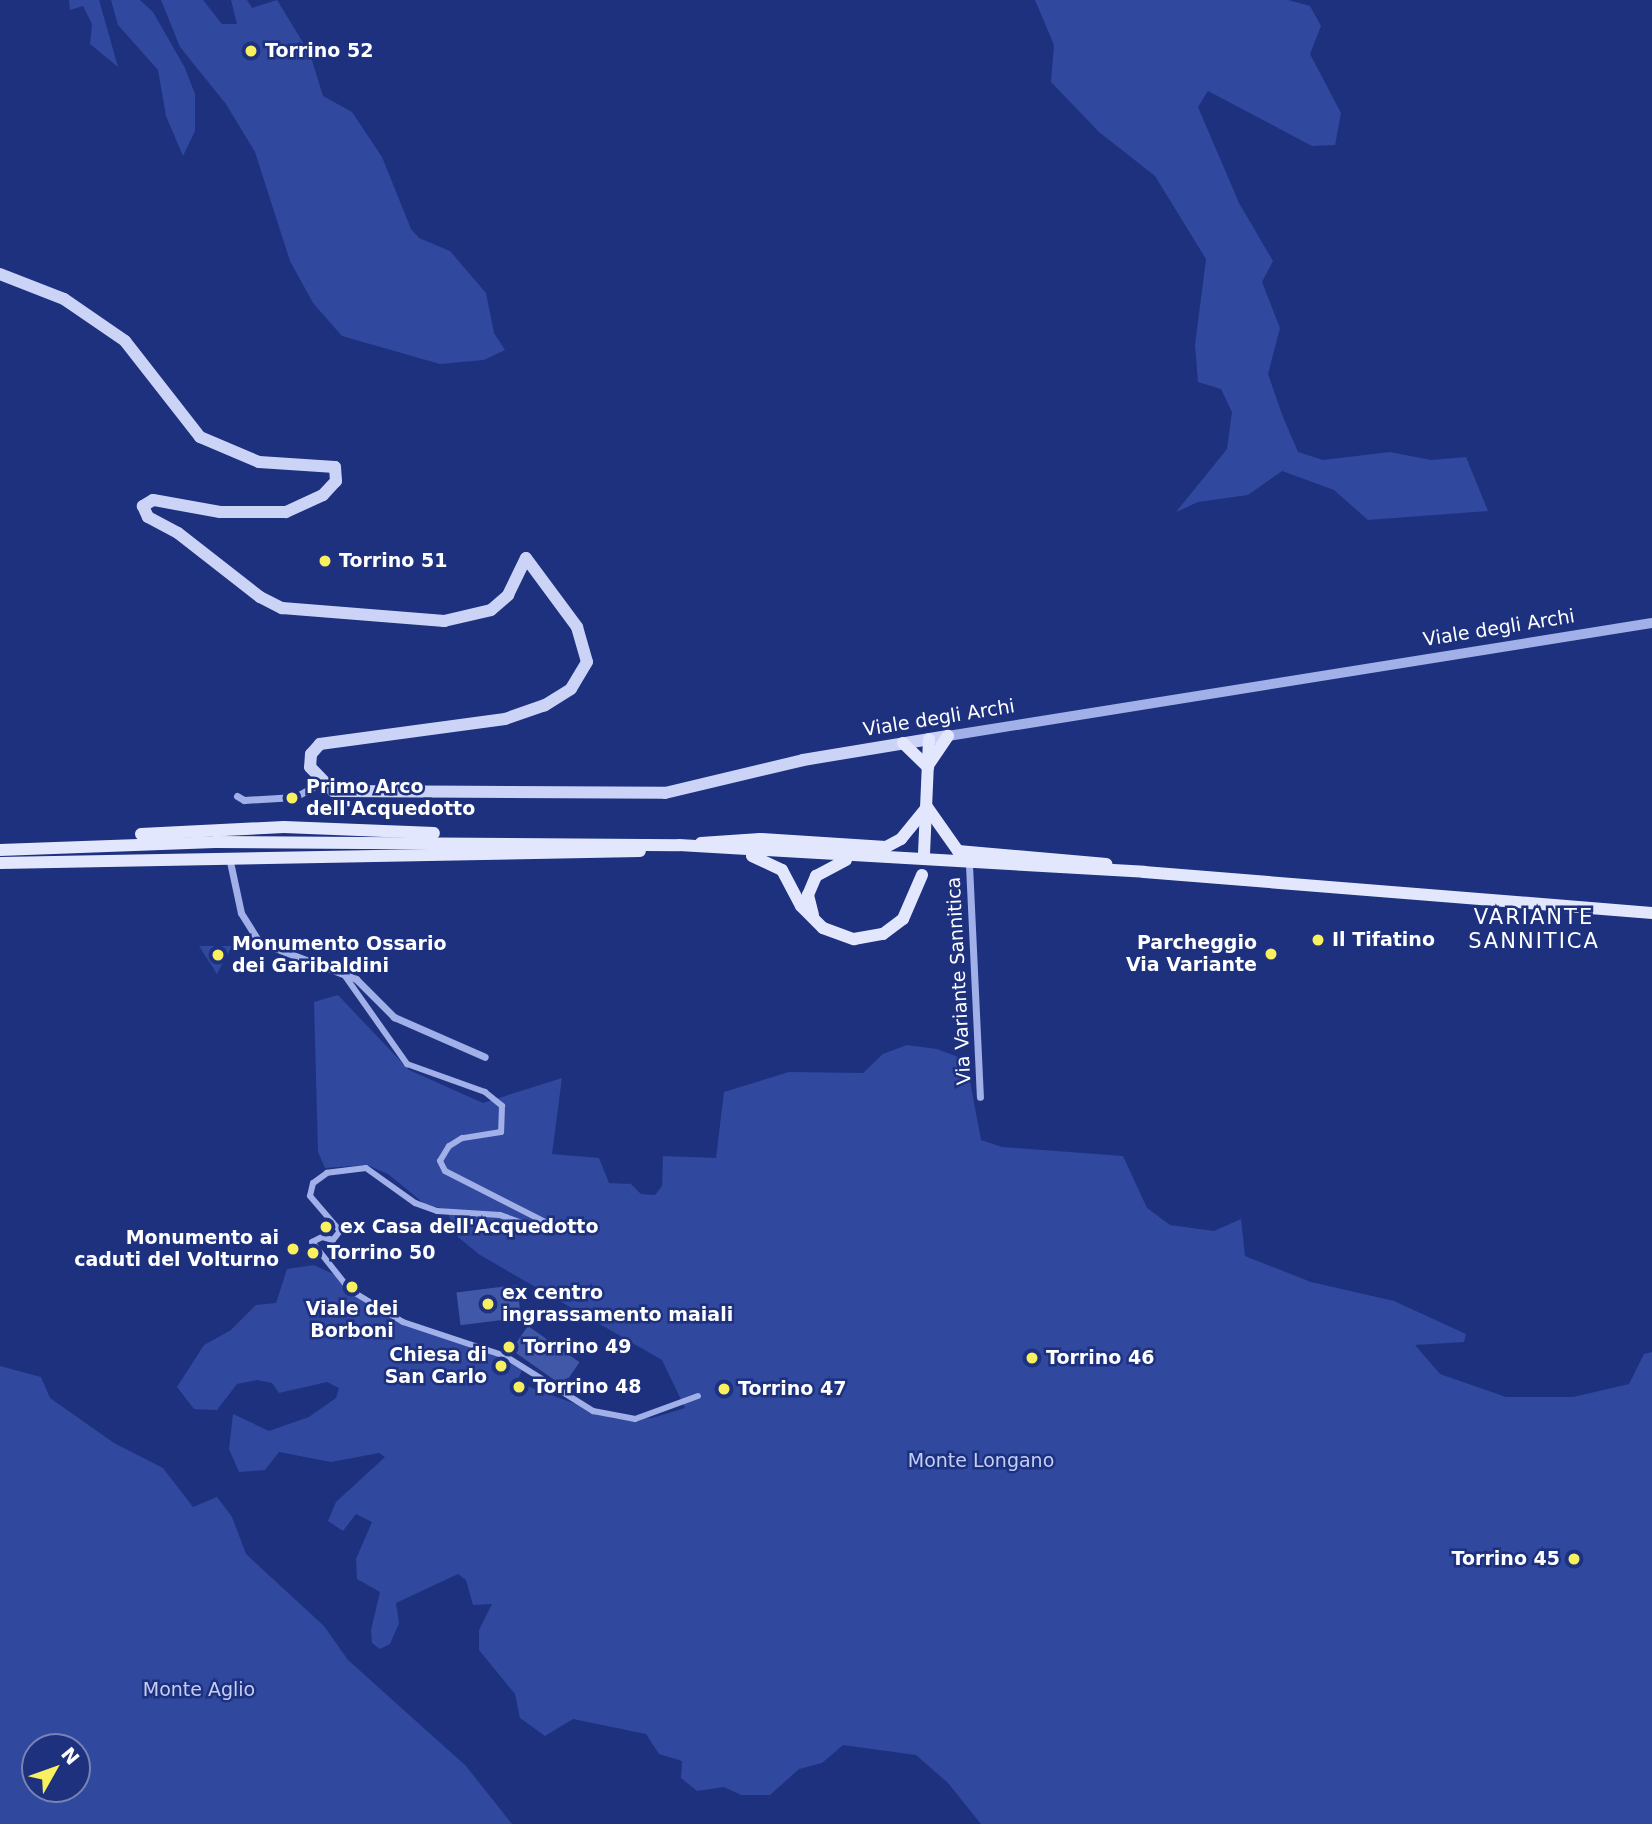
<!DOCTYPE html>
<style>
body{margin:0}
#map{position:relative;width:1652px;height:1824px;overflow:hidden;background:#1d317f;font-family:"DejaVu Sans",sans-serif}
div>[style]{position:absolute}
.green>*{inset:0;background:#30489e}
.building>*{inset:0;background:#4157a7;transform-origin:0 0}
.pedestrian>*{height:6px;margin:-3px;padding:0 3px;transform-origin:3px;border-radius:3px;background:#a1b0e9}
.minor>*{height:7px;margin:-3.5px;padding:0 3.5px;transform-origin:3.5px;border-radius:3.5px;background:#a1b0e9}
.tertiary>*{height:10px;margin:-5px;padding:0 5px;transform-origin:5px;border-radius:5px;background:#a1b0e9}
.secondary>*{height:12px;margin:-6px;padding:0 6px;transform-origin:6px;border-radius:6px;background:#cbd4f7}
.primary>*{height:12px;margin:-6px;padding:0 6px;transform-origin:6px;border-radius:6px;background:#e3e7fe}
.dots>*{width:19px;height:19px;translate:-50% -50%;box-sizing:border-box;border:4px solid #1d317f;border-radius:50%}
span{translate:-50% -50%;white-space:nowrap;text-align:center;line-height:1.15;-webkit-text-stroke:5px #1d317f;paint-order:stroke}
.poi-label{font-size:19px;color:#fff;font-weight:700}
.left{translate:0 -50%;text-align:left}
.right{translate:-100% -50%;text-align:right}
.street-label{font-size:19px;color:#fff}
.park-label{font-size:19px;color:#c5cff6}
.neighbourhood-label{font-size:21px;color:#fff;letter-spacing:2px}
.north{position:absolute;left:21px;top:1733px;width:70px;height:70px;box-sizing:border-box;background:#1d317f;border:2px solid #7783b2;border-radius:50%;rotate:50deg;font-size:19px;font-weight:700;line-height:28px;text-align:center;color:#fff}
.north::after{content:'';display:block;margin:auto;width:24px;height:32px;background:#f8f05f;clip-path:polygon(50% 0,100% 100%,50% 72%,0 100%)}
</style>
<div id="map">
<div class="green">
<div style="clip-path:polygon(69px 0,99px 0,118px 67px,90px 44px,92px 24px,83px 6px,70px 10px)"></div>
<div style="clip-path:polygon(111px 0,140px 0,153px 12px,185px 68px,195px 94px,195px 131px,183px 156px,166px 116px,158px 70px,118px 25px)"></div>
<div style="clip-path:polygon(161px 0,203px 0,222px 24px,237px 24px,231px 0,247px 0,252px 8px,277px 0,310px 54px,323px 96px,352px 112px,382px 157px,411px 229px,419px 238px,450px 251px,486px 293px,494px 333px,505px 350px,484px 360px,440px 364px,342px 336px,313px 303px,290px 261px,255px 152px,226px 104px,180px 47px)"></div>
<div style="clip-path:polygon(1035px 0,1288px 0,1310px 6px,1321px 26px,1310px 54px,1341px 113px,1335px 145px,1312px 146px,1208px 91px,1198px 107px,1239px 203px,1273px 261px,1262px 282px,1280px 328px,1268px 374px,1283px 417px,1298px 452px,1323px 460px,1390px 452px,1431px 460px,1466px 457px,1488px 511px,1368px 520px,1334px 490px,1282px 471px,1248px 495px,1198px 502px,1176px 512px,1227px 449px,1232px 412px,1221px 389px,1198px 382px,1195px 345px,1206px 259px,1155px 176px,1099px 132px,1051px 82px,1054px 45px)"></div>
<div style="clip-path:polygon(199px 946px,232px 946px,217px 974px)"></div>
<div style="clip-path:polygon(338px 995px,409px 1070px,483px 1103px,562px 1078px,552px 1154px,599px 1158px,609px 1183px,631px 1184px,641px 1194px,655px 1195px,662px 1186px,663px 1156px,716px 1158px,724px 1092px,789px 1072px,863px 1073px,883px 1054px,907px 1045px,937px 1049px,966px 1060px,981px 1140px,1002px 1147px,1123px 1156px,1147px 1208px,1170px 1225px,1214px 1231px,1241px 1219px,1245px 1256px,1311px 1282px,1394px 1301px,1466px 1334px,1464px 1342px,1415px 1345px,1440px 1374px,1506px 1397px,1573px 1397px,1629px 1384px,1644px 1354px,1652px 1352px,1652px 1824px,981px 1824px,948px 1783px,916px 1755px,843px 1745px,822px 1763px,799px 1769px,770px 1795px,741px 1795px,724px 1787px,697px 1791px,681px 1778px,682px 1761px,659px 1754px,646px 1734px,573px 1719px,545px 1736px,520px 1718px,515px 1694px,479px 1650px,479px 1630px,492px 1604px,473px 1605px,466px 1580px,458px 1574px,396px 1603px,399px 1623px,390px 1644px,380px 1649px,372px 1643px,371px 1630px,380px 1592px,357px 1579px,356px 1559px,372px 1522px,356px 1514px,343px 1531px,328px 1521px,336px 1502px,385px 1457px,379px 1453px,331px 1462px,279px 1452px,265px 1470px,239px 1472px,229px 1449px,233px 1414px,269px 1431px,309px 1417px,336px 1398px,339px 1388px,327px 1382px,279px 1393px,272px 1383px,257px 1380px,237px 1384px,217px 1410px,194px 1409px,177px 1387px,204px 1345px,231px 1330px,256px 1305px,276px 1303px,287px 1269px,314px 1265px,335px 1275px,375px 1312px,485px 1350px,522px 1370px,517px 1382px,615px 1419px,652px 1418px,685px 1408px,662px 1360px,480px 1255px,458px 1237px,446px 1209px,426px 1205px,388px 1174px,367px 1165px,325px 1168px,318px 1152px,314px 1002px)"></div>
<div style="clip-path:polygon(evenodd,0 1366px,41px 1377px,50px 1398px,114px 1443px,163px 1468px,193px 1507px,217px 1497px,232px 1517px,246px 1554px,324px 1626px,348px 1660px,466px 1766px,512px 1824px,0 1824px,0 1366px,35px 1747px,77px 1747px,77px 1789px,35px 1789px,35px 1747px)"></div>
</div>
<div class="building">
<div style="left:517px;top:1285px;width:33px;height:61px;rotate:83deg"></div>
<div style="left:528px;top:1326px;width:63px;height:29px;rotate:35deg"></div>
</div>
<div class="pedestrian">
<div style="left:345px;top:976px;width:108px;rotate:54.8deg"></div>
<div style="left:407px;top:1064px;width:83px;rotate:19.7deg"></div>
<div style="left:485px;top:1092px;width:22px;rotate:39deg"></div>
<div style="left:502px;top:1106px;width:26px;rotate:92deg"></div>
<div style="left:501px;top:1132px;width:39px;rotate:171deg"></div>
<div style="left:462px;top:1138px;width:15px;rotate:148deg"></div>
<div style="left:449px;top:1146px;width:17px;rotate:121deg"></div>
<div style="left:440px;top:1161px;width:11px;rotate:63deg"></div>
<div style="left:445px;top:1171px;width:114px;rotate:27deg"></div>
<div style="left:547px;top:1223px;width:9px;rotate:126deg"></div>
<div style="left:542px;top:1230px;width:45px;rotate:-160.3deg"></div>
<div style="left:500px;top:1215px;width:63px;rotate:-176.4deg"></div>
<div style="left:437px;top:1211px;width:23px;rotate:-160deg"></div>
<div style="left:415px;top:1203px;width:60px;rotate:-144.5deg"></div>
<div style="left:366px;top:1168px;width:39px;rotate:173deg"></div>
<div style="left:327px;top:1173px;width:17px;rotate:144deg"></div>
<div style="left:313px;top:1183px;width:13px;rotate:103deg"></div>
<div style="left:310px;top:1196px;width:46px;rotate:49.4deg"></div>
<div style="left:340px;top:1231px;width:11px;rotate:128deg"></div>
<div style="left:333px;top:1240px;width:11px;rotate:-165deg"></div>
<div style="left:322px;top:1237px;width:11px;rotate:153deg"></div>
<div style="left:312px;top:1242px;width:61px;rotate:51.6deg"></div>
<div style="left:350px;top:1290px;width:62px;rotate:31.1deg"></div>
<div style="left:403px;top:1322px;width:108px;rotate:18.4deg"></div>
<div style="left:505px;top:1356px;width:104px;rotate:32deg"></div>
<div style="left:593px;top:1411px;width:43px;rotate:10.8deg"></div>
<div style="left:635px;top:1419px;width:67px;rotate:-20.1deg"></div>
</div>
<div class="minor">
<div style="left:237px;top:796px;width:8px;rotate:30deg"></div>
<div style="left:244px;top:800px;width:51px;rotate:-3.4deg"></div>
<div style="left:295px;top:797px;width:29px;rotate:-29deg"></div>
<div style="left:229px;top:857px;width:57px;rotate:77.9deg"></div>
<div style="left:241px;top:913px;width:34px;rotate:58deg"></div>
<div style="left:259px;top:942px;width:104px;rotate:20.9deg"></div>
<div style="left:356px;top:979px;width:54px;rotate:45deg"></div>
<div style="left:394px;top:1017px;width:99px;rotate:23.7deg"></div>
<div style="left:969px;top:865px;width:232px;rotate:87.3deg"></div>
</div>
<div class="tertiary">
<div style="left:948px;top:736px;width:713px;rotate:-9.12deg"></div>
</div>
<div class="secondary">
<div style="left:0;top:274px;width:69px;rotate:21.3deg"></div>
<div style="left:64px;top:299px;width:74px;rotate:34.5deg"></div>
<div style="left:125px;top:341px;width:122px;rotate:52deg"></div>
<div style="left:200px;top:437px;width:64px;rotate:23deg"></div>
<div style="left:259px;top:462px;width:76px;rotate:3.8deg"></div>
<div style="left:335px;top:467px;width:14px;rotate:86deg"></div>
<div style="left:336px;top:481px;width:19px;rotate:133deg"></div>
<div style="left:323px;top:495px;width:41px;rotate:155.3deg"></div>
<div style="left:286px;top:512px;width:66px;rotate:180deg"></div>
<div style="left:220px;top:512px;width:68px;rotate:-169.8deg"></div>
<div style="left:153px;top:500px;width:12px;rotate:149deg"></div>
<div style="left:143px;top:506px;width:12px;rotate:66deg"></div>
<div style="left:148px;top:517px;width:34px;rotate:28deg"></div>
<div style="left:178px;top:533px;width:104px;rotate:38deg"></div>
<div style="left:260px;top:597px;width:25px;rotate:27deg"></div>
<div style="left:282px;top:608px;width:163px;rotate:4.6deg"></div>
<div style="left:444px;top:621px;width:48px;rotate:-13.2deg"></div>
<div style="left:491px;top:610px;width:23px;rotate:-41deg"></div>
<div style="left:508px;top:595px;width:41px;rotate:-64.1deg"></div>
<div style="left:526px;top:558px;width:86px;rotate:53.5deg"></div>
<div style="left:577px;top:627px;width:36px;rotate:74deg"></div>
<div style="left:587px;top:662px;width:31px;rotate:121deg"></div>
<div style="left:571px;top:689px;width:31px;rotate:148deg"></div>
<div style="left:545px;top:705px;width:42px;rotate:160.7deg"></div>
<div style="left:505px;top:719px;width:187px;rotate:172.3deg"></div>
<div style="left:320px;top:744px;width:13px;rotate:132deg"></div>
<div style="left:311px;top:754px;width:13px;rotate:94deg"></div>
<div style="left:310px;top:767px;width:33px;rotate:46deg"></div>
<div style="left:333px;top:791px;width:332px;rotate:0.3deg"></div>
<div style="left:665px;top:793px;width:142px;rotate:-13.4deg"></div>
<div style="left:803px;top:760px;width:147px;rotate:-9.4deg"></div>
</div>
<div class="primary">
<div style="left:903px;top:743px;width:35px;rotate:44deg"></div>
<div style="left:929px;top:764px;width:34px;rotate:-56deg"></div>
<div style="left:927px;top:807px;width:54px;rotate:54.8deg"></div>
<div style="left:958px;top:851px;width:149px;rotate:5deg"></div>
<div style="left:141px;top:834px;width:143px;rotate:-2.8deg"></div>
<div style="left:284px;top:827px;width:150px;rotate:2.3deg"></div>
<div style="left:701px;top:843px;width:59px;rotate:-3.9deg"></div>
<div style="left:760px;top:839px;width:126px;rotate:3.6deg"></div>
<div style="left:886px;top:847px;width:17px;rotate:-28deg"></div>
<div style="left:901px;top:839px;width:41px;rotate:-50.9deg"></div>
<div style="left:0;top:850px;width:215px;rotate:-2.1deg"></div>
<div style="left:215px;top:842px;width:464px;rotate:0.4deg"></div>
<div style="left:679px;top:845px;width:466px;rotate:3.3deg"></div>
<div style="left:1144px;top:872px;width:510px;rotate:4.61deg"></div>
<div style="left:924px;top:854px;width:115px;rotate:-87.5deg"></div>
<div style="left:752px;top:856px;width:33px;rotate:25deg"></div>
<div style="left:782px;top:870px;width:41px;rotate:62.2deg"></div>
<div style="left:801px;top:906px;width:31px;rotate:45deg"></div>
<div style="left:823px;top:928px;width:33px;rotate:20deg"></div>
<div style="left:854px;top:939px;width:29px;rotate:-10deg"></div>
<div style="left:883px;top:934px;width:25px;rotate:-37deg"></div>
<div style="left:903px;top:919px;width:48px;rotate:-66.6deg"></div>
<div style="left:0;top:863px;width:640px;rotate:-1.07deg"></div>
<div style="left:813px;top:915px;width:21px;rotate:-104deg"></div>
<div style="left:808px;top:895px;width:21px;rotate:-67deg"></div>
<div style="left:816px;top:876px;width:34px;rotate:-28deg"></div>
</div>
<div class="dots">
<div style="left:251px;top:51px;background:#f8f05f"></div>
<div style="left:325px;top:561px;background:#f8f05f"></div>
<div style="left:292px;top:798px;background:#f8f05f"></div>
<div style="left:1318px;top:940px;background:#f8f05f"></div>
<div style="left:1271px;top:954px;background:#f8f05f"></div>
<div style="left:218px;top:955px;background:#f8f05f"></div>
<div style="left:326px;top:1227px;background:#f8f05f"></div>
<div style="left:293px;top:1249px;background:#f8f05f"></div>
<div style="left:313px;top:1253px;background:#f8f05f"></div>
<div style="left:352px;top:1287px;background:#f8f05f"></div>
<div style="left:488px;top:1304px;background:#f8f05f"></div>
<div style="left:509px;top:1347px;background:#f8f05f"></div>
<div style="left:1032px;top:1358px;background:#f8f05f"></div>
<div style="left:501px;top:1366px;background:#f8f05f"></div>
<div style="left:519px;top:1387px;background:#f8f05f"></div>
<div style="left:724px;top:1389px;background:#f8f05f"></div>
<div style="left:1574px;top:1559px;background:#f8f05f"></div>
</div>
<div class="poi-label">
<span class="left" style="left:265px;top:51px">Torrino 52</span>
<span class="left" style="left:339px;top:561px">Torrino 51</span>
<span class="left" style="left:306px;top:798px">Primo Arco<br>dell'Acquedotto</span>
<span class="left" style="left:1332px;top:940px">Il Tifatino</span>
<span class="right" style="left:1257px;top:954px">Parcheggio<br>Via Variante</span>
<span class="left" style="left:232px;top:955px">Monumento Ossario<br>dei Garibaldini</span>
<span class="left" style="left:340px;top:1227px">ex Casa dell'Acquedotto</span>
<span class="right" style="left:279px;top:1249px">Monumento ai<br>caduti del Volturno</span>
<span class="left" style="left:327px;top:1253px">Torrino 50</span>
<span class="left" style="left:502px;top:1304px">ex centro<br>ingrassamento maiali</span>
<span style="left:352px;top:1320px">Viale dei<br>Borboni</span>
<span class="left" style="left:523px;top:1347px">Torrino 49</span>
<span class="right" style="left:487px;top:1366px">Chiesa di<br>San Carlo</span>
<span class="left" style="left:1046px;top:1358px">Torrino 46</span>
<span class="left" style="left:533px;top:1387px">Torrino 48</span>
<span class="left" style="left:738px;top:1389px">Torrino 47</span>
<span class="right" style="left:1560px;top:1559px">Torrino 45</span>
</div>
<div class="street-label">
<span style="left:1499px;top:628px;rotate:-9deg">Viale degli Archi</span>
<span style="left:939px;top:718px;rotate:-9deg">Viale degli Archi</span>
<span style="left:959px;top:981px;rotate:-93deg">Via Variante Sannitica</span>
</div>
<div class="park-label">
<span style="left:981px;top:1461px">Monte Longano</span>
<span style="left:199px;top:1690px">Monte Aglio</span>
</div>
<div class="neighbourhood-label">
<span style="left:1534px;top:929px">VARIANTE<br>SANNITICA</span>
</div>
<div class="north">N</div>
</div>
